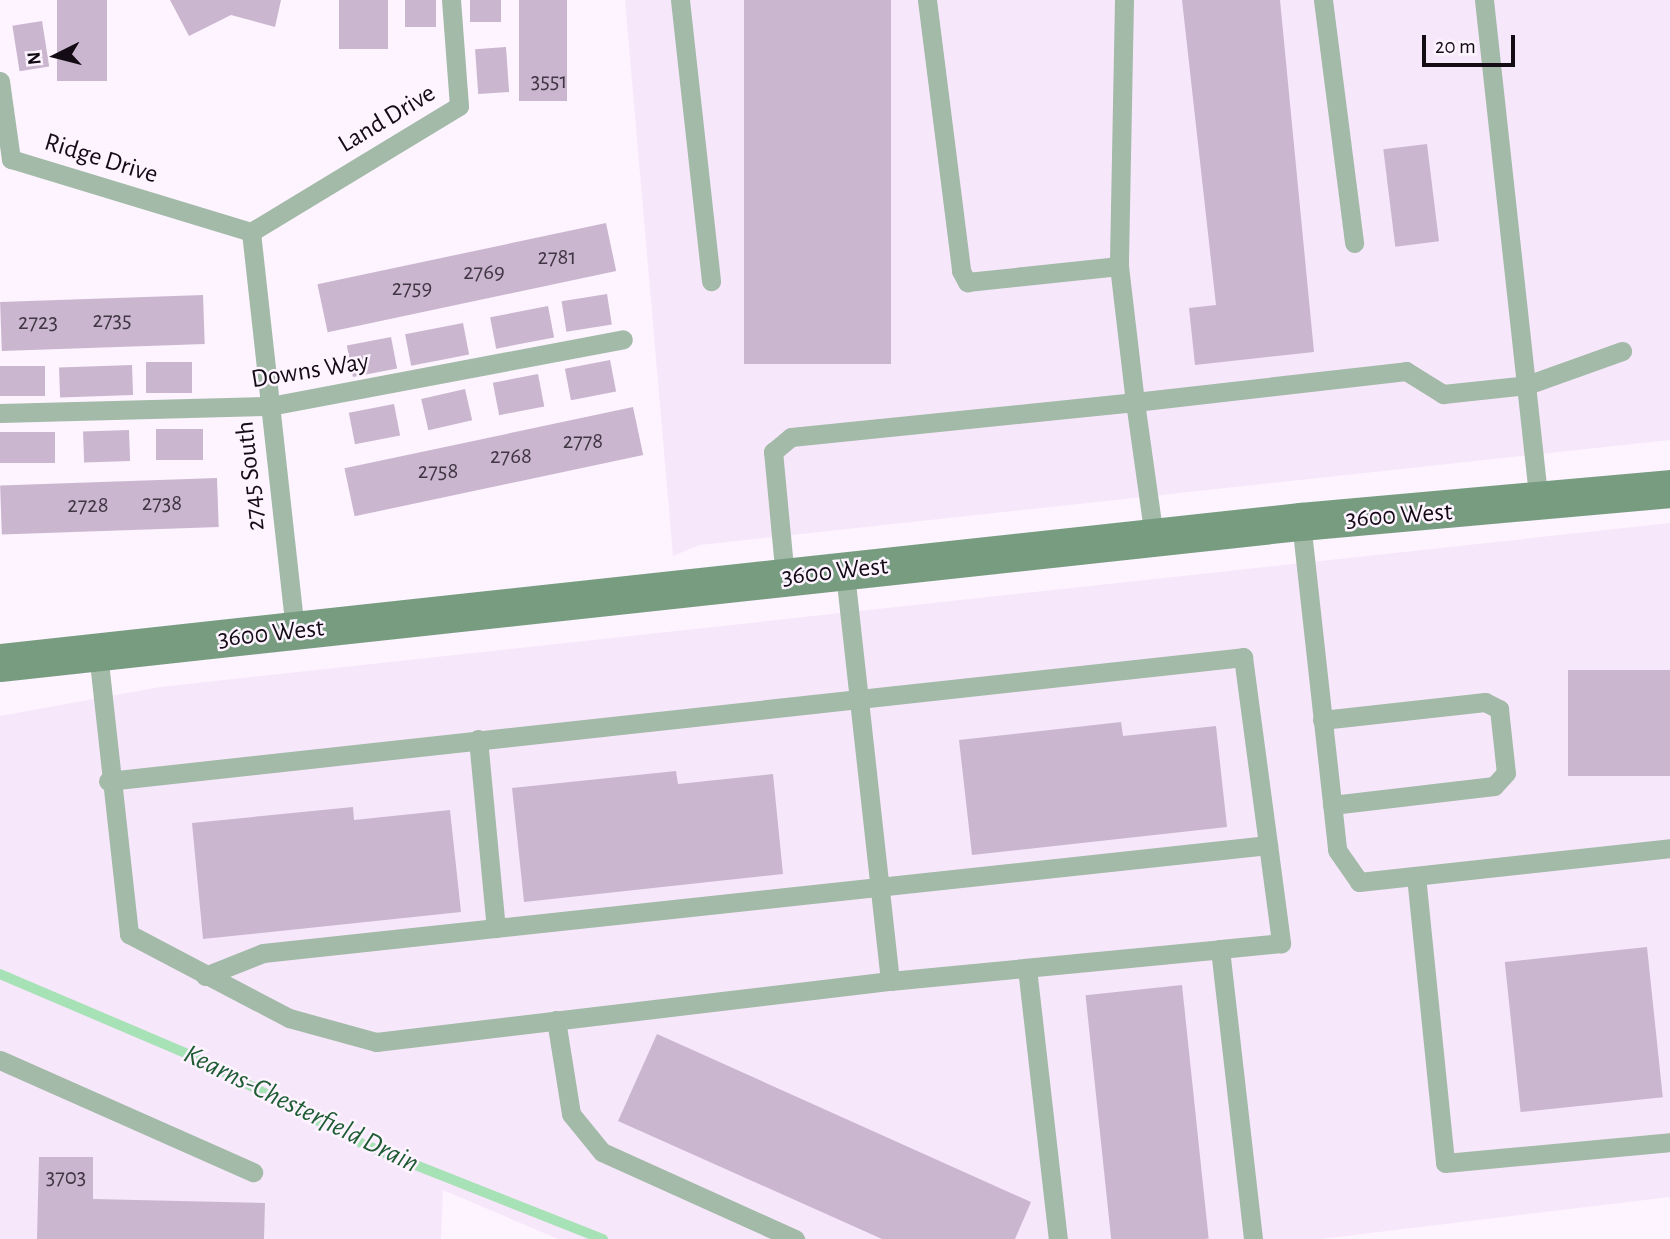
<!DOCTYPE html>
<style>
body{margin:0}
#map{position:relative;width:1670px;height:1239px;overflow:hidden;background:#fdf4ff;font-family:"Alegreya Sans",sans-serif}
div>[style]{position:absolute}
.built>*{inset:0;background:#f7e7fb}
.stream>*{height:10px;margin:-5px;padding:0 5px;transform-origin:5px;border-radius:5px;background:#a7e1b6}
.building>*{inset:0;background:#cbb6d0;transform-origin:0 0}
.lane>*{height:19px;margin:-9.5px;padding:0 9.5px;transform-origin:9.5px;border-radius:9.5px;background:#a2baa7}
.secondary>*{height:38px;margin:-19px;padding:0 19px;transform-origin:19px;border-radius:19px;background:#779c80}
span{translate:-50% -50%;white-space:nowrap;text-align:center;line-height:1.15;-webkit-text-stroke:5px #fdf4ff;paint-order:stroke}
.number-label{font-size:23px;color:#413644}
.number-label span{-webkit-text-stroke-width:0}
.street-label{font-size:26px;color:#130c15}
.water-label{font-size:28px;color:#1e5c34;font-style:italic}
.north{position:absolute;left:21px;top:21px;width:70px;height:70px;-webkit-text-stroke:5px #fdf4ff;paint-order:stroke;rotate:264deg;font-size:19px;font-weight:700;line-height:28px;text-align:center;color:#130c15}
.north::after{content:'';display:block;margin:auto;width:24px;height:32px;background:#130c15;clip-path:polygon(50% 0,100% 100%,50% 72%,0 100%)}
.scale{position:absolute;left:1422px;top:35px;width:93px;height:32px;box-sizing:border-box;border:4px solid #130c15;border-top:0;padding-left:9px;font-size:21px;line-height:24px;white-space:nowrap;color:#130c15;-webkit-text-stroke:5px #fdf4ff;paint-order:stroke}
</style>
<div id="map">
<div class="built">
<div style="clip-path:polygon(625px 0,1670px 0,1670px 440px,700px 545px,673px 556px)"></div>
<div style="clip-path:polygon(1670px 523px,1670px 1197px,1321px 1239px,558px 1239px,443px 1190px,441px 1239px,0 1239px,0 716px,160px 687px)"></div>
</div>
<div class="stream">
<div style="left:0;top:974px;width:212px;rotate:23.1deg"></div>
<div style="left:195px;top:1057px;width:191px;rotate:27.4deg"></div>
<div style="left:365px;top:1145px;width:256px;rotate:21.6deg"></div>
</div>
<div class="building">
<div style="left:57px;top:0;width:50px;height:81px"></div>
<div style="clip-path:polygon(170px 0,281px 0,275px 27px,231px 15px,189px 36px)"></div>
<div style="left:339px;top:0;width:49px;height:49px"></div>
<div style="left:405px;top:0;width:31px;height:27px"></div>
<div style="left:470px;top:0;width:31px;height:22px"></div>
<div style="left:519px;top:0;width:48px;height:101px"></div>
<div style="left:744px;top:0;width:147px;height:364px"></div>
<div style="clip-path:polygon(1182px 0,1280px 0,1314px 352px,1195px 365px,1189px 308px,1216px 305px)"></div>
<div style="left:42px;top:21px;width:46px;height:30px;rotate:81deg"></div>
<div style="left:506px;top:47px;width:45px;height:31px;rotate:86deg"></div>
<div style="left:1427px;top:144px;width:98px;height:44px;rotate:83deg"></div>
<div style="left:606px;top:223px;width:49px;height:295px;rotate:78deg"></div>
<div style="left:607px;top:294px;width:31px;height:46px;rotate:81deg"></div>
<div style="left:203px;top:295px;width:49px;height:203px;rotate:88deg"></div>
<div style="left:548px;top:306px;width:32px;height:59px;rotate:79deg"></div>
<div style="left:463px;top:323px;width:32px;height:59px;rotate:79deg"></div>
<div style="left:391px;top:337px;width:32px;height:45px;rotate:79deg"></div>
<div style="left:610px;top:360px;width:32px;height:46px;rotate:79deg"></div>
<div style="left:192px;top:362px;width:31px;height:46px;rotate:90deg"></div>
<div style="left:132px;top:365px;width:30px;height:73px;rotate:88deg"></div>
<div style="left:45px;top:366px;width:30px;height:45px;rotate:90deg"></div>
<div style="left:538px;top:374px;width:33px;height:46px;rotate:79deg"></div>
<div style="left:465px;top:389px;width:32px;height:45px;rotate:77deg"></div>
<div style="left:394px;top:404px;width:32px;height:46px;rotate:79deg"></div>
<div style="left:633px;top:407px;width:49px;height:295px;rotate:78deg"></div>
<div style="left:203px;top:429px;width:31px;height:47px;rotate:90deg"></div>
<div style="left:129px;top:430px;width:31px;height:46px;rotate:88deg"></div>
<div style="left:55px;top:432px;width:31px;height:55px;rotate:90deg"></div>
<div style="left:217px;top:478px;width:49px;height:217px;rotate:88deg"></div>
<div style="left:1670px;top:670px;width:106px;height:102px;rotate:90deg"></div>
<div style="clip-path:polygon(1121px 722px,1123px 736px,1216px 726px,1227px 827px,972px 855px,959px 740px)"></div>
<div style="clip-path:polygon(676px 771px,678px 784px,773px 774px,783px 874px,524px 902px,512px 788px)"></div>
<div style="clip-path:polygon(353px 807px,354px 820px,450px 810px,461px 912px,203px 939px,192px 823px)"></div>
<div style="left:1647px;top:947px;width:151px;height:143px;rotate:84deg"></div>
<div style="left:1182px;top:985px;width:255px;height:97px;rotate:84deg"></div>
<div style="clip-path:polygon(657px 1034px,1031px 1202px,1015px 1239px,882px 1239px,618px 1121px)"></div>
<div style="clip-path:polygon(39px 1157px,93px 1157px,93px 1199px,265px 1203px,264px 1239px,37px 1239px)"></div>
</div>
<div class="lane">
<div style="left:680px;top:0;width:283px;rotate:83.7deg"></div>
<div style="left:927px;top:0;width:273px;rotate:82.8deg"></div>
<div style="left:961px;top:271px;width:13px;rotate:61deg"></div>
<div style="left:967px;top:282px;width:153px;rotate:-6deg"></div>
<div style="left:1124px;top:0;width:266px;rotate:91.1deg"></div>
<div style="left:1119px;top:266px;width:137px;rotate:83.3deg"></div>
<div style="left:1135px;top:402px;width:273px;rotate:-6.5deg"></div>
<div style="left:1406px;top:371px;width:44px;rotate:31.9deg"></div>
<div style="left:1443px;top:394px;width:84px;rotate:-6.1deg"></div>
<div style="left:1527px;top:385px;width:101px;rotate:-19.7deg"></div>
<div style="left:1323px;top:0;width:245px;rotate:82.7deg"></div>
<div style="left:1484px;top:0;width:507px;rotate:83.77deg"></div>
<div style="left:0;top:81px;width:79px;rotate:82deg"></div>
<div style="left:11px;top:159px;width:251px;rotate:16.9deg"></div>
<div style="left:251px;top:232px;width:401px;rotate:83.7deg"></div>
<div style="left:251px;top:232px;width:243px;rotate:-31.2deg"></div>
<div style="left:459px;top:106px;width:106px;rotate:-94.3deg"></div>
<div style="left:0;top:413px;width:270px;rotate:-1.5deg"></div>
<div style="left:270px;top:406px;width:359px;rotate:-10.7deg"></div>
<div style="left:1301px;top:522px;width:330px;rotate:83.7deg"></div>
<div style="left:1337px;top:850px;width:39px;rotate:55deg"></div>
<div style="left:1359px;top:882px;width:313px;rotate:-6.2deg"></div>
<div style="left:785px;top:578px;width:127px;rotate:-95.4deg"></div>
<div style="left:773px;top:452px;width:23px;rotate:-40deg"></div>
<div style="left:791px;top:437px;width:346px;rotate:-5.8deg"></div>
<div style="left:1135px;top:402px;width:137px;rotate:82deg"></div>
<div style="left:98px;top:653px;width:283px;rotate:83.7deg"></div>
<div style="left:129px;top:934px;width:181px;rotate:27.7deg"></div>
<div style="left:289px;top:1018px;width:90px;rotate:15.4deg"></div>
<div style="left:376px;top:1042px;width:518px;rotate:-6.77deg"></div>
<div style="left:890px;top:981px;width:412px;rotate:-96.3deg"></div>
<div style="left:1322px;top:720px;width:164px;rotate:-6.3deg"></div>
<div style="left:1485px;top:702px;width:16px;rotate:27deg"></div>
<div style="left:1499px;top:709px;width:64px;rotate:83.8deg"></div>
<div style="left:1506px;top:773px;width:18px;rotate:133deg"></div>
<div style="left:1494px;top:786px;width:163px;rotate:173.3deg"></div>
<div style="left:478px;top:739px;width:190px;rotate:84.6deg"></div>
<div style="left:108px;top:781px;width:1142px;rotate:-6.23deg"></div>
<div style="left:1243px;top:657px;width:289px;rotate:82.4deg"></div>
<div style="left:1281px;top:943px;width:61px;rotate:174.4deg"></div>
<div style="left:1220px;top:949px;width:292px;rotate:83.5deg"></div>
<div style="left:1416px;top:876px;width:288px;rotate:84.2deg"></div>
<div style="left:1445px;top:1163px;width:226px;rotate:-5.3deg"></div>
<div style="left:1027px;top:968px;width:273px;rotate:83.5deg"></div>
<div style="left:205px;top:976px;width:62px;rotate:-21.6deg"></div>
<div style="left:263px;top:953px;width:1011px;rotate:-6.13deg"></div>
<div style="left:890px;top:981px;width:332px;rotate:-5.5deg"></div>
<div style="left:556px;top:1020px;width:95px;rotate:80.9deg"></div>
<div style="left:571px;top:1114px;width:49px;rotate:50.8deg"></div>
<div style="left:602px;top:1152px;width:212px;rotate:24.3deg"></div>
<div style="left:0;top:1060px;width:277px;rotate:23.9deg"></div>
</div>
<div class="secondary">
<div style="left:0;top:663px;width:1309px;rotate:-6.19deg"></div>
<div style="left:1301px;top:522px;width:370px;rotate:-5.1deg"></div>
</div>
<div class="number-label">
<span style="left:549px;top:82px">3551</span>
<span style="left:557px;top:258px">2781</span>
<span style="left:484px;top:273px">2769</span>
<span style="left:412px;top:289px">2759</span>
<span style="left:112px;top:321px">2735</span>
<span style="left:38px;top:323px">2723</span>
<span style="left:583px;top:442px">2778</span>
<span style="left:511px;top:457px">2768</span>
<span style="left:438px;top:472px">2758</span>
<span style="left:162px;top:504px">2738</span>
<span style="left:88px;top:506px">2728</span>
<span style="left:66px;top:1178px">3703</span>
</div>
<div class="street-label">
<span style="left:387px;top:119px;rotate:-31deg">Land Drive</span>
<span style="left:101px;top:159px;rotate:17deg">Ridge Drive</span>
<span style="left:310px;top:371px;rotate:-9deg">Downs Way</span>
<span style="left:251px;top:476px;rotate:-96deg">2745 South</span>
<span style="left:1399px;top:516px;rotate:-4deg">3600 West</span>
<span style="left:835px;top:572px;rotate:-6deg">3600 West</span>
<span style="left:271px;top:634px;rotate:-6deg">3600 West</span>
</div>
<div class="water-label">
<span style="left:301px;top:1109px;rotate:26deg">Kearns-Chesterfield Drain</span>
</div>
<div class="north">N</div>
<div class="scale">20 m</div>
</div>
